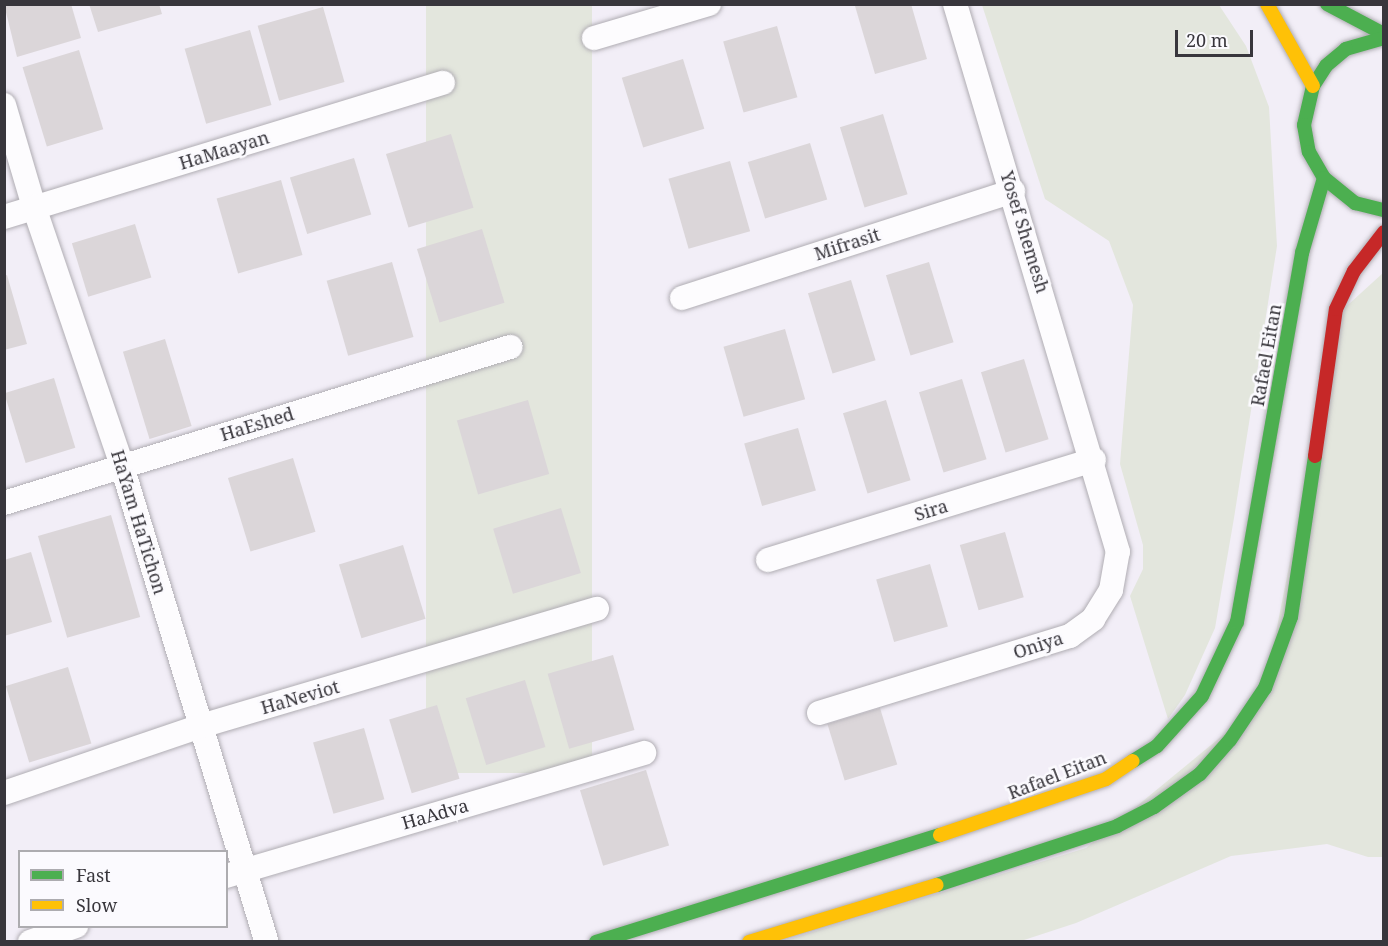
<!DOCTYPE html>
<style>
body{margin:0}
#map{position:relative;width:1388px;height:946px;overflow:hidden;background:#f2eef7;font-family:"Noto Serif",serif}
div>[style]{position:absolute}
.green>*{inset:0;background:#e3e6dd;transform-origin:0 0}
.building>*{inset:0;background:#dbd6d9;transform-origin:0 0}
.roads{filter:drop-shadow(0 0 2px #b0adb3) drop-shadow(0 0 2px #b0adb3)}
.street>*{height:24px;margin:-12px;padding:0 12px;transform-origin:12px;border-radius:12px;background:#fdfcfe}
.fast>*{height:14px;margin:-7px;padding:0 7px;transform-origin:7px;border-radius:7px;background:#4caf50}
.slow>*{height:14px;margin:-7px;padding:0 7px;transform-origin:7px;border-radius:7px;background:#ffc107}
.jam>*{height:14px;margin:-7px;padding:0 7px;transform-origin:7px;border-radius:7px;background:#c62828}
span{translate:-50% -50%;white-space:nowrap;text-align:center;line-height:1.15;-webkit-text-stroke:5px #fbfafe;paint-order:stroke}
.street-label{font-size:18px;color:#38363c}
.frame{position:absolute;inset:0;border:6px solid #38363c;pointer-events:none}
.legend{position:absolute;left:18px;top:850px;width:210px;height:78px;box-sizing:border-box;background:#fbfafe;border:2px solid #adacb0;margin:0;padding:8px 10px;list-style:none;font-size:18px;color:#38363c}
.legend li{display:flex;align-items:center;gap:12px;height:30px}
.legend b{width:30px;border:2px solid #adacb0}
.scale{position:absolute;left:1175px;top:30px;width:78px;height:27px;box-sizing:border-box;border:3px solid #38363c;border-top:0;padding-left:8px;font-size:18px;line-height:21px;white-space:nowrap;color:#38363c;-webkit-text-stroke:4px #fbfafe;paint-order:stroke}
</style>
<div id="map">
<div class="green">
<div style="left:426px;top:5px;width:166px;height:768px"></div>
<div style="clip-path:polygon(982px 5px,1219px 5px,1246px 46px,1269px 107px,1277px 246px,1234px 518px,1215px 628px,1185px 695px,1168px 719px,1130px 596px,1143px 569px,1143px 545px,1120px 464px,1133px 305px,1109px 241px,1045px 199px)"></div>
<div style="clip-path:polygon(1383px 273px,1383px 857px,1368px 857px,1327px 844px,1231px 856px,1076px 923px,1021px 941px,780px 942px,1086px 848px,1262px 703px,1339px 313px)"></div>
</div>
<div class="building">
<div style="clip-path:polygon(4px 4px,71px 4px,81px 38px,17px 57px)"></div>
<div style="clip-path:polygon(89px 4px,159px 4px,162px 14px,98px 32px)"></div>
<div style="clip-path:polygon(911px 4px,927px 59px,875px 74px,855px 6px)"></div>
<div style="left:323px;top:7px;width:78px;height:68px;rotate:74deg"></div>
<div style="left:777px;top:26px;width:74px;height:56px;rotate:74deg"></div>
<div style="left:250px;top:30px;width:78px;height:68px;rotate:74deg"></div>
<div style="left:79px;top:50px;width:83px;height:59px;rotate:73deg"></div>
<div style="left:683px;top:59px;width:73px;height:64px;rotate:73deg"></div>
<div style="left:883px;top:114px;width:84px;height:45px;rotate:73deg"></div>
<div style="left:451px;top:134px;width:77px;height:68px;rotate:73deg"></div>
<div style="left:810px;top:143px;width:59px;height:65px;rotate:73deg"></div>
<div style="left:354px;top:158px;width:59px;height:67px;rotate:73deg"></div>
<div style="left:730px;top:161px;width:73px;height:64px;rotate:74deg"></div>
<div style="left:281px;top:180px;width:78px;height:67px;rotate:74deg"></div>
<div style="left:135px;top:224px;width:56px;height:66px;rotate:73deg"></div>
<div style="left:482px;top:229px;width:77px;height:68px;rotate:73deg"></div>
<div style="left:392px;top:262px;width:78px;height:68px;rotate:74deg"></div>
<div style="left:929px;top:262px;width:84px;height:45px;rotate:73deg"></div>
<div style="clip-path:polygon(7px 275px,27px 344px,4px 350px,4px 276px)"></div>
<div style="left:851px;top:280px;width:84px;height:45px;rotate:73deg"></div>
<div style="left:785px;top:329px;width:73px;height:64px;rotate:74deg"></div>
<div style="left:165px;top:339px;width:91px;height:44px;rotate:73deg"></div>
<div style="left:1024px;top:359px;width:84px;height:45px;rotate:73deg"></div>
<div style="left:54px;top:378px;width:73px;height:52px;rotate:73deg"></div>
<div style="left:962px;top:379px;width:84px;height:45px;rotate:73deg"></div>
<div style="left:528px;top:400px;width:77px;height:74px;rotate:74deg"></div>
<div style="left:886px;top:400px;width:84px;height:45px;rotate:73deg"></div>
<div style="left:798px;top:428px;width:65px;height:56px;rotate:74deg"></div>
<div style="left:293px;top:458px;width:77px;height:68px;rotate:73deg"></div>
<div style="left:561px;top:508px;width:68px;height:71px;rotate:73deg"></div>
<div style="left:111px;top:515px;width:106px;height:76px;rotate:74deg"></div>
<div style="left:1005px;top:532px;width:68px;height:47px;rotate:74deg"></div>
<div style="left:403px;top:545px;width:77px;height:67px;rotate:73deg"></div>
<div style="clip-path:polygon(31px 552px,52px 622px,4px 636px,4px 560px)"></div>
<div style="left:930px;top:564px;width:65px;height:56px;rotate:74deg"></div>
<div style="left:613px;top:655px;width:78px;height:68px;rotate:74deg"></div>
<div style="left:68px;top:667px;width:80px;height:65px;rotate:73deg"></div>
<div style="left:525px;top:680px;width:70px;height:62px;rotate:73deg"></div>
<div style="left:437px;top:705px;width:77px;height:50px;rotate:73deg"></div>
<div style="left:880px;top:708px;width:59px;height:55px;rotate:73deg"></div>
<div style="left:364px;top:728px;width:74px;height:53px;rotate:74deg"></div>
<div style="left:646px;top:770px;width:79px;height:69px;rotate:73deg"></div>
</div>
<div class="roads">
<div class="street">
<div style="left:594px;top:38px;width:120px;rotate:-16.5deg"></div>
<div style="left:4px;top:105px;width:106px;rotate:73.6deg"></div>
<div style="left:34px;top:207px;width:274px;rotate:71.2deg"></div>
<div style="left:122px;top:466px;width:498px;rotate:73.1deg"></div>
<div style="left:4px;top:217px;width:459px;rotate:-17deg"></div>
<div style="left:682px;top:298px;width:348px;rotate:-17.9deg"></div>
<div style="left:4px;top:503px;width:530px;rotate:-17.13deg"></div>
<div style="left:768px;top:560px;width:341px;rotate:-17.1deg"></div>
<div style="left:819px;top:713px;width:263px;rotate:-17.1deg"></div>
<div style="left:1070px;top:636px;width:29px;rotate:-36deg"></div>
<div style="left:1093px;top:619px;width:34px;rotate:-58deg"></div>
<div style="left:1111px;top:590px;width:39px;rotate:-80deg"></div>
<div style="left:1118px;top:552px;width:572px;rotate:-106.56deg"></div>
<div style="left:4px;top:793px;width:208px;rotate:-18.8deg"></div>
<div style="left:201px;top:726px;width:413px;rotate:-16.5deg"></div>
<div style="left:226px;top:876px;width:436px;rotate:-16.4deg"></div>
<div style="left:30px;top:942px;width:49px;rotate:-19.2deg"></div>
</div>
<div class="fast">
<div style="left:1327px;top:4px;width:64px;rotate:27.8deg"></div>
<div style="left:1384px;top:38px;width:40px;rotate:164deg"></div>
<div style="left:1346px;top:49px;width:26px;rotate:140deg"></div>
<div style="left:1326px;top:66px;width:24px;rotate:123deg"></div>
<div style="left:1313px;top:86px;width:40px;rotate:103deg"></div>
<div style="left:1304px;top:125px;width:27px;rotate:80deg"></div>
<div style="left:1309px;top:152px;width:30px;rotate:60deg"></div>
<div style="left:1324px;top:178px;width:40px;rotate:39deg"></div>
<div style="left:1355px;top:203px;width:30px;rotate:14deg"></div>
<div style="left:1133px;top:761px;width:28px;rotate:-32deg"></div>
<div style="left:1157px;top:746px;width:67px;rotate:-48deg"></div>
<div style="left:1202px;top:696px;width:82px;rotate:-64.7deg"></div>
<div style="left:1237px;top:622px;width:375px;rotate:-80deg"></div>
<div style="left:1302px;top:253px;width:78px;rotate:-73.7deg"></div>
<div style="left:937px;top:885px;width:189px;rotate:-18.1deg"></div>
<div style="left:1117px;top:826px;width:42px;rotate:-27.2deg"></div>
<div style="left:1154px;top:807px;width:57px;rotate:-35.7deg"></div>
<div style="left:1200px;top:774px;width:45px;rotate:-48.6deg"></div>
<div style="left:1230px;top:740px;width:63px;rotate:-56.1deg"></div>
<div style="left:1265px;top:688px;width:76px;rotate:-69.9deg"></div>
<div style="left:1291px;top:617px;width:163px;rotate:-81.5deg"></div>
<div style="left:596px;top:942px;width:360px;rotate:-17.3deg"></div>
</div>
<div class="slow">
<div style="left:1267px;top:4px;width:94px;rotate:60.7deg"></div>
<div style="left:940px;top:835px;width:175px;rotate:-18.6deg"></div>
<div style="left:1106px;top:779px;width:32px;rotate:-34deg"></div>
<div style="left:749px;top:942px;width:196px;rotate:-16.9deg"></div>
</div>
<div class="jam">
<div style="left:1315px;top:456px;width:148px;rotate:-81.9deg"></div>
<div style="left:1336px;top:309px;width:42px;rotate:-64.7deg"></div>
<div style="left:1354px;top:271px;width:49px;rotate:-52.4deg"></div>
</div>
</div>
<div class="street-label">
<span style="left:224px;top:150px;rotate:-17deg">HaMaayan</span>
<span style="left:1025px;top:232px;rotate:73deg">Yosef Shemesh</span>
<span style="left:847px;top:244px;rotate:-18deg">Mifrasit</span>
<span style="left:1266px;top:355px;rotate:-80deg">Rafael Eitan</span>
<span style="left:257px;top:424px;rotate:-17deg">HaEshed</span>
<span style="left:931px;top:510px;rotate:-17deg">Sira</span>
<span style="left:139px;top:522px;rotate:73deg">HaYam HaTichon</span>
<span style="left:1038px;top:645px;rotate:-18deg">Oniya</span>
<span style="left:300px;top:697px;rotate:-16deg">HaNeviot</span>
<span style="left:1057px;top:775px;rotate:-21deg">Rafael Eitan</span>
<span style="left:435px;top:814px;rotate:-16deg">HaAdva</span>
</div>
<div class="frame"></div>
<ul class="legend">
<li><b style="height:8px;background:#4caf50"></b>Fast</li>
<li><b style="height:8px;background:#ffc107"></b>Slow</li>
</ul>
<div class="scale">20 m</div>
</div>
